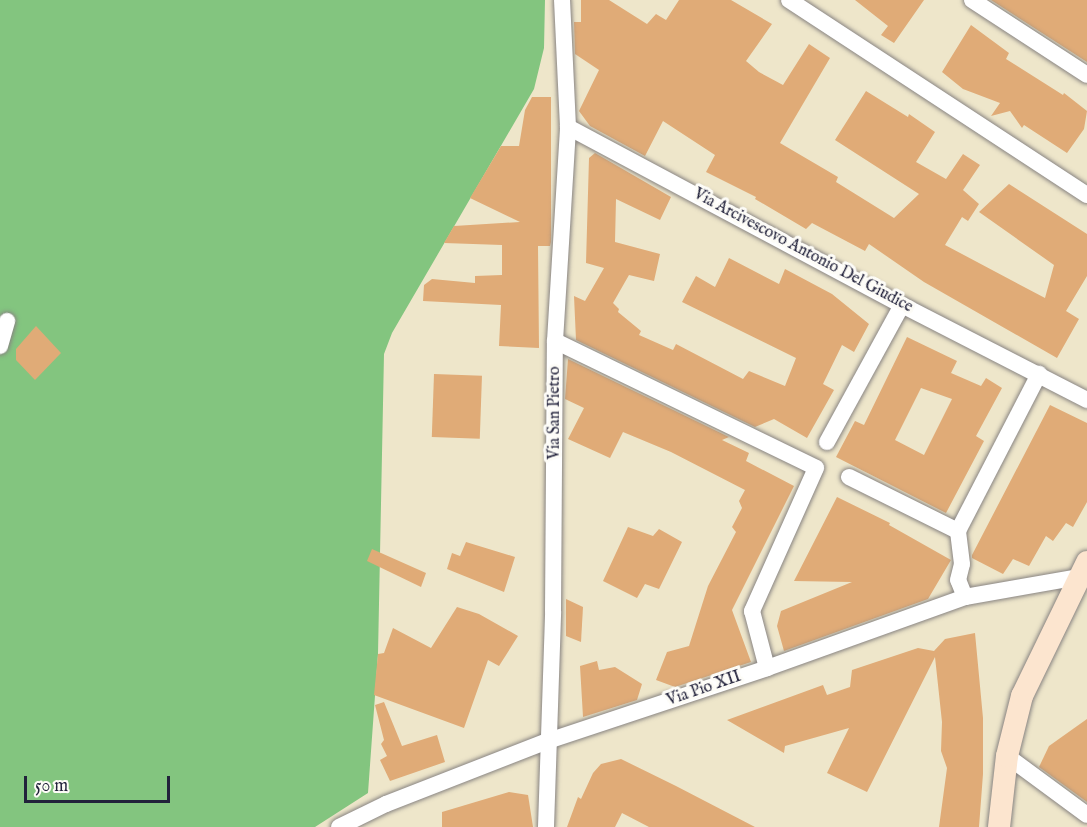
<!DOCTYPE html>
<style>
body{margin:0}
#map{position:relative;width:1087px;height:827px;overflow:hidden;background:#eee6ca;font-family:"IM FELL English",serif}
div>[style]{position:absolute}
.green>*{inset:0;background:#83c57f}
.building>*{inset:0;background:#e0ab77;transform-origin:0 0}
.roads{filter:drop-shadow(0 0 2px #888482) drop-shadow(0 0 2px #888482)}
.street>*{height:16px;margin:-8px;padding:0 8px;transform-origin:8px;border-radius:8px;background:#fff}
.secondary>*{height:22px;margin:-11px;padding:0 11px;transform-origin:11px;border-radius:11px;background:#fce5cf}
span{translate:-50% -50%;white-space:nowrap;text-align:center;line-height:1.15;-webkit-text-stroke:6px #fdfcf7;paint-order:stroke}
.street-label{font-size:16px;color:#22223b}
.scale{position:absolute;left:24px;top:776px;width:146px;height:27px;box-sizing:border-box;border:3px solid #22223b;border-top:0;padding-left:8px;font-size:18px;line-height:21px;white-space:nowrap;color:#22223b;-webkit-text-stroke:4px #fdfcf7;paint-order:stroke}
</style>
<div id="map">
<div class="green">
<div style="clip-path:polygon(0 0,545px 0,544px 48px,534px 89px,392px 333px,384px 354px,378px 654px,368px 793px,315px 827px,0 827px)"></div>
</div>
<div class="building">
<div style="clip-path:polygon(581px 0,609px 0,647px 24px,656px 14px,666px 20px,679px 0,731px 0,772px 24px,746px 61px,759px 72px,783px 85px,809px 44px,830px 58px,780px 143px,838px 177px,836px 182px,894px 218px,919px 194px,835px 140px,866px 91px,908px 117px,909px 114px,935px 132px,916px 162px,946px 179px,963px 154px,980px 165px,963px 190px,979px 204px,968px 221px,962px 217px,945px 245px,1045px 298px,1054px 265px,979px 212px,1009px 184px,1087px 234px,1087px 276px,1066px 311px,1079px 319px,1057px 358px,924px 282px,869px 244px,865px 251px,812px 223px,806px 229px,755px 199px,756px 197px,706px 172px,715px 155px,663px 121px,645px 156px,590px 126px,579px 111px,599px 70px,575px 54px,574px 22px,581px 22px)"></div>
<div style="clip-path:polygon(855px 0,924px 0,894px 43px,881px 35px,888px 26px)"></div>
<div style="clip-path:polygon(991px 0,1087px 0,1087px 62px)"></div>
<div style="clip-path:polygon(971px 25px,1009px 53px,1006px 59px,1063px 95px,1064px 93px,1087px 111px,1084px 129px,1067px 153px,1024px 125px,1022px 128px,1010px 111px,991px 116px,1000px 103px,963px 89px,942px 72px)"></div>
<div style="clip-path:polygon(532px 97px,551px 97px,551px 242px,550px 246px,538px 246px,539px 348px,499px 346px,501px 305px,423px 301px,424px 285px,432px 279px,475px 283px,475px 276px,502px 275px,502px 245px,444px 243px,454px 226px,520px 222px,470px 198px,501px 146px,519px 146px,525px 110px)"></div>
<div style="clip-path:polygon(595px 153px,671px 197px,660px 220px,616px 199px,615px 242px,660px 254px,654px 281px,629px 275px,613px 303px,619px 309px,618px 312px,641px 331px,639px 335px,673px 350px,676px 344px,743px 379px,749px 371px,785px 386px,796px 358px,682px 302px,696px 276px,715px 287px,729px 258px,779px 284px,785px 269px,832px 294px,869px 324px,854px 352px,842px 345px,823px 384px,834px 390px,807px 438px,774px 419px,755px 427px,576px 340px,574px 296px,585px 301px,604px 268px,586px 263px,589px 158px)"></div>
<div style="clip-path:polygon(36px 326px,61px 353px,35px 380px,16px 360px,16px 349px)"></div>
<div style="clip-path:polygon(evenodd,907px 337px,957px 361px,951px 373px,981px 386px,986px 378px,1002px 388px,976px 436px,984px 441px,946px 513px,836px 457px,855px 421px,864px 425px,907px 337px,921px 388px,952px 399px,924px 455px,895px 440px,921px 388px)"></div>
<div style="clip-path:polygon(568px 359px,729px 437px,722px 440px,749px 453px,746px 461px,794px 486px,732px 610px,751px 662px,675px 687px,656px 680px,667px 652px,689px 646px,708px 586px,736px 532px,732px 527px,742px 508px,739px 501px,745px 490px,671px 452px,623px 432px,610px 458px,568px 439px,584px 408px,565px 399px)"></div>
<div style="left:434px;top:374px;width:48px;height:63px;rotate:2deg"></div>
<div style="clip-path:polygon(1050px 405px,1087px 423px,1087px 502px,1073px 527px,1066px 523px,1053px 541px,1046px 536px,1029px 566px,1013px 559px,1003px 574px,972px 558px,972px 555px)"></div>
<div style="clip-path:polygon(837px 497px,890px 523px,889px 525px,951px 560px,928px 599px,784px 651px,777px 626px,781px 611px,852px 582px,794px 581px)"></div>
<div style="clip-path:polygon(628px 527px,653px 536px,659px 529px,682px 542px,659px 589px,645px 584px,637px 598px,603px 581px)"></div>
<div style="clip-path:polygon(466px 542px,515px 557px,504px 592px,447px 569px,452px 553px,460px 556px)"></div>
<div style="clip-path:polygon(372px 549px,426px 573px,421px 587px,367px 561px)"></div>
<div style="clip-path:polygon(566px 599px,583px 607px,581px 642px,566px 636px)"></div>
<div style="clip-path:polygon(457px 607px,479px 614px,518px 636px,499px 666px,488px 660px,464px 728px,374px 695px,378px 654px,384px 653px,393px 628px,431px 648px)"></div>
<div style="clip-path:polygon(975px 633px,983px 718px,983px 774px,979px 827px,939px 827px,947px 768px,941px 751px,942px 722px,935px 657px,867px 792px,827px 773px,849px 728px,785px 746px,784px 753px,727px 720px,823px 685px,827px 695px,850px 687px,852px 670px,918px 648px,934px 651px,945px 639px)"></div>
<div style="clip-path:polygon(597px 661px,599px 670px,615px 667px,642px 684px,637px 700px,583px 717px,580px 666px)"></div>
<div style="clip-path:polygon(384px 702px,402px 746px,437px 735px,445px 762px,390px 781px,380px 760px,387px 756px,381px 744px,384px 740px,375px 705px)"></div>
<div style="clip-path:polygon(1087px 719px,1087px 802px,1039px 767px,1049px 746px)"></div>
<div style="clip-path:polygon(621px 759px,676px 786px,755px 827px,649px 827px,622px 813px,615px 827px,567px 827px,578px 797px,581px 799px,593px 773px,601px 764px)"></div>
<div style="clip-path:polygon(509px 792px,528px 795px,533px 827px,442px 827px,442px 812px)"></div>
</div>
<div class="roads">
<div class="street">
<div style="left:789px;top:0;width:356px;rotate:33.2deg"></div>
<div style="left:972px;top:0;width:137px;rotate:33.1deg"></div>
<div style="left:568px;top:127px;width:378px;rotate:28.1deg"></div>
<div style="left:902px;top:305px;width:208px;rotate:27.2deg"></div>
<div style="left:555px;top:341px;width:290px;rotate:25.9deg"></div>
<div style="left:816px;top:468px;width:157px;rotate:114.1deg"></div>
<div style="left:752px;top:611px;width:59px;rotate:75.3deg"></div>
<div style="left:0;top:346px;width:26px;rotate:-74deg"></div>
<div style="left:827px;top:442px;width:156px;rotate:-61.3deg"></div>
<div style="left:849px;top:477px;width:122px;rotate:26.4deg"></div>
<div style="left:965px;top:597px;width:18px;rotate:-112deg"></div>
<div style="left:958px;top:580px;width:16px;rotate:-76deg"></div>
<div style="left:962px;top:564px;width:33px;rotate:-97deg"></div>
<div style="left:958px;top:531px;width:177px;rotate:-62.7deg"></div>
<div style="left:1007px;top:756px;width:99px;rotate:36.4deg"></div>
<div style="left:339px;top:827px;width:52px;rotate:-26.1deg"></div>
<div style="left:386px;top:804px;width:174px;rotate:-21.3deg"></div>
<div style="left:548px;top:741px;width:231px;rotate:-18.4deg"></div>
<div style="left:767px;top:668px;width:210px;rotate:-19.7deg"></div>
<div style="left:965px;top:597px;width:115px;rotate:-10deg"></div>
<div style="left:546px;top:827px;width:216px;rotate:-88.1deg"></div>
<div style="left:553px;top:611px;width:270px;rotate:-89.6deg"></div>
<div style="left:555px;top:341px;width:214px;rotate:-86.5deg"></div>
<div style="left:568px;top:127px;width:127px;rotate:-92.7deg"></div>
</div>
<div class="secondary">
<div style="left:999px;top:827px;width:71px;rotate:-83.6deg"></div>
<div style="left:1007px;top:756px;width:62px;rotate:-76deg"></div>
<div style="left:1022px;top:696px;width:149px;rotate:-64.1deg"></div>
</div>
</div>
<div class="street-label">
<span style="left:803px;top:251px;rotate:28deg">Via Arcivescovo Antonio Del Giudice</span>
<span style="left:555px;top:413px;rotate:-90deg">Via San Pietro</span>
<span style="left:704px;top:689px;rotate:-19deg">Via Pio XII</span>
</div>
<div class="scale">50 m</div>
</div>
